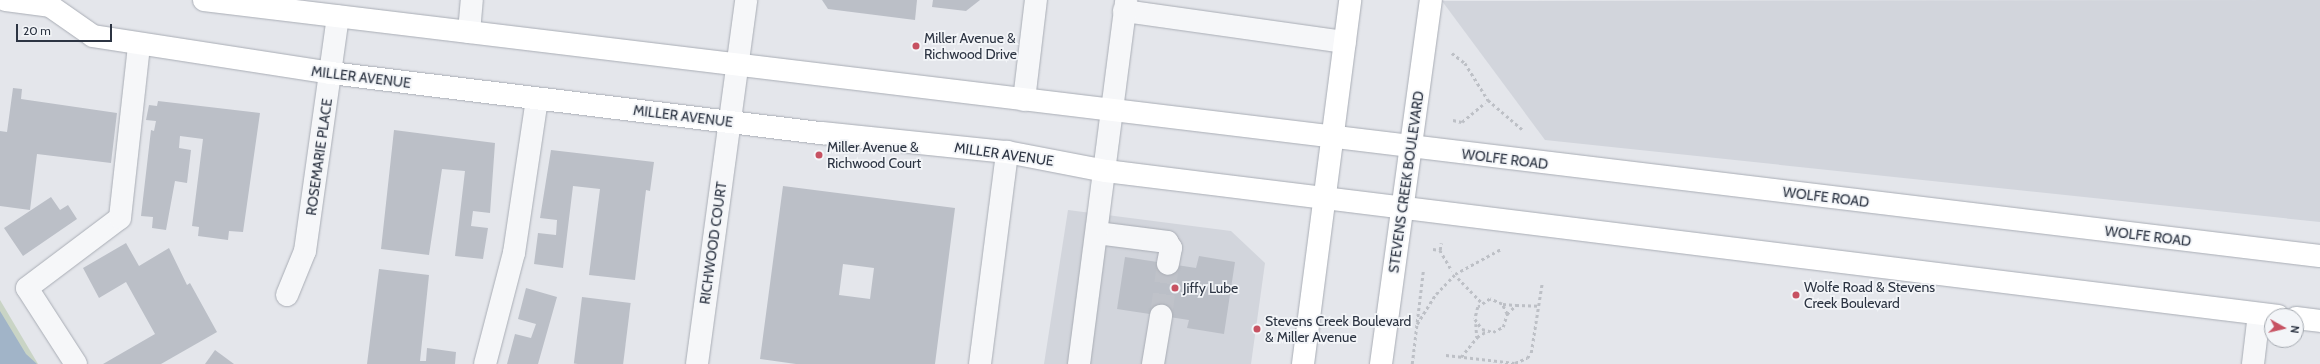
<!DOCTYPE html>
<style>
body{margin:0}
#map{position:relative;width:2320px;height:364px;overflow:hidden;background:#e4e6eb;font-family:Cabin,sans-serif}
div>[style]{position:absolute}
.built>*{inset:0;background:#d2d5dc}
.green>*{inset:0;background:#c9d4c5}
.water>*{inset:0;background:#a1b4c8}
.building>*{inset:0;background:#bbbfc7;transform-origin:0 0}
.minor-tunnel>*{height:22px;margin-top:-11px;transform-origin:0;background:repeating-linear-gradient(90deg,#bfc2c9 0 22px,transparent 0 33px)}
.path>*{height:2.5px;margin-top:-1.25px;transform-origin:0;background:repeating-linear-gradient(90deg,#bdc0c6 0 3px,transparent 0 6px)}
.roads{filter:drop-shadow(0 0 1px #a9adb5) drop-shadow(0 0 1px #a9adb5)}
.minor>*{height:22px;margin:-11px;padding:0 11px;transform-origin:11px;border-radius:11px;background:#f6f7f9}
.major>*{height:22px;margin:-11px;padding:0 11px;transform-origin:11px;border-radius:11px;background:#fff}
.dots>*{width:11px;height:11px;translate:-50% -50%;box-sizing:border-box;border:2px solid #f3f5f8;border-radius:50%}
span{translate:-50% -50%;white-space:nowrap;text-align:center;line-height:1.15;-webkit-text-stroke:3.5px #f3f5f8;paint-order:stroke}
.poi-label{font-size:14px;color:#2c3442}
.left{translate:0 -50%;text-align:left}
.street-label{font-size:14px;color:#2c3442}
.north{position:absolute;left:2264px;top:308px;width:40px;height:40px;box-sizing:border-box;background:#f3f5f8;border:1px solid #a3a8af;border-radius:50%;rotate:98deg;font-size:11px;font-weight:700;line-height:16px;text-align:center;color:#2c3442}
.north::after{content:'';display:block;margin:auto;width:14px;height:18px;background:#c75262;clip-path:polygon(50% 0,100% 100%,50% 72%,0 100%)}
.scale{position:absolute;left:16px;top:24px;width:96px;height:18px;box-sizing:border-box;border:2px solid #2c3442;border-top:0;padding-left:5px;font-size:12px;line-height:14px;white-space:nowrap;color:#2c3442;-webkit-text-stroke:3px #f3f5f8;paint-order:stroke}
</style>
<div id="map">
<div class="built">
<div style="clip-path:polygon(2320px 0,2320px 222px,1545px 140px,1442px 1px)"></div>
<div style="clip-path:polygon(1068px 210px,1231px 231px,1265px 263px,1251px 364px,1044px 364px)"></div>
</div>
<div class="green">
<div style="clip-path:polygon(0 300px,38px 364px,0 364px)"></div>
</div>
<div class="water">
<div style="clip-path:polygon(0 311px,26px 354px,37px 364px,0 364px)"></div>
</div>
<div class="building">
<div style="clip-path:polygon(822px 0,917px 0,915px 20px,828px 9px)"></div>
<div style="clip-path:polygon(933px 0,980px 0,966px 11px,932px 7px)"></div>
<div style="clip-path:polygon(13px 88px,22px 89px,21px 99px,117px 113px,111px 163px,37px 154px,30px 210px,0 206px,0 131px,7px 132px)"></div>
<div style="clip-path:polygon(158px 101px,260px 113px,243px 232px,229px 231px,228px 240px,198px 236px,199px 227px,192px 226px,203px 139px,180px 136px,179px 148px,191px 150px,187px 183px,175px 181px,166px 230px,152px 228px,153px 217px,141px 216px,151px 130px,154px 131px,156px 121px,146px 120px,149px 105px,157px 106px)"></div>
<div style="clip-path:polygon(394px 130px,495px 143px,490px 213px,473px 211px,471px 226px,488px 228px,483px 259px,455px 256px,465px 171px,442px 169px,429px 255px,381px 249px)"></div>
<div style="clip-path:polygon(551px 150px,654px 162px,650px 191px,646px 190px,635px 280px,589px 275px,600px 189px,573px 186px,563px 268px,534px 264px,538px 233px,556px 235px,557px 220px,540px 218px)"></div>
<div style="clip-path:polygon(evenodd,783px 186px,955px 208px,935px 364px,796px 364px,760px 359px,783px 186px,843px 264px,874px 268px,870px 299px,839px 295px,843px 264px)"></div>
<div style="clip-path:polygon(51px 197px,60px 210px,68px 205px,77px 219px,23px 256px,4px 228px)"></div>
<div style="clip-path:polygon(126px 243px,139px 266px,169px 248px,187px 285px,190px 283px,217px 332px,161px 364px,103px 364px,155px 334px,126px 282px,99px 298px,83px 268px)"></div>
<div style="clip-path:polygon(1199px 256px,1235px 262px,1224px 334px,1187px 328px,1189px 320px,1117px 309px,1125px 257px,1196px 268px)"></div>
<div style="clip-path:polygon(379px 269px,429px 275px,420px 361px,426px 361px,427px 348px,456px 352px,455px 364px,367px 364px)"></div>
<div style="clip-path:polygon(526px 288px,557px 297px,538px 364px,507px 364px,515px 334px,531px 338px,536px 324px,518px 319px)"></div>
<div style="left:582px;top:297px;width:49px;height:67px;rotate:7deg"></div>
<div style="clip-path:polygon(215px 350px,234px 364px,205px 364px)"></div>
</div>
<div class="minor-tunnel">
<div style="left:1161px;top:316px;width:52px;rotate:-82.3deg"></div>
</div>
<div class="path">
<div style="left:1452px;top:53px;width:16px;rotate:38deg"></div>
<div style="left:1465px;top:63px;width:44px;rotate:58.1deg"></div>
<div style="left:1488px;top:100px;width:46px;rotate:40.6deg"></div>
<div style="left:1453px;top:120px;width:9px;rotate:13deg"></div>
<div style="left:1462px;top:122px;width:30px;rotate:-40deg"></div>
<div style="left:1433px;top:249px;width:7px;rotate:8deg"></div>
<div style="left:1440px;top:250px;width:24px;rotate:60deg"></div>
<div style="left:1440px;top:250px;width:7px;rotate:-82deg"></div>
<div style="left:1458px;top:278px;width:35px;rotate:46deg"></div>
<div style="left:1503px;top:304px;width:13px;rotate:4deg"></div>
<div style="left:1507px;top:314px;width:11px;rotate:-117deg"></div>
<div style="left:1502px;top:304px;width:13px;rotate:-157deg"></div>
<div style="left:1490px;top:299px;width:14px;rotate:146deg"></div>
<div style="left:1478px;top:307px;width:12px;rotate:104deg"></div>
<div style="left:1475px;top:319px;width:12px;rotate:55deg"></div>
<div style="left:1482px;top:329px;width:11px;rotate:15deg"></div>
<div style="left:1493px;top:332px;width:11px;rotate:-27deg"></div>
<div style="left:1503px;top:327px;width:14px;rotate:-73deg"></div>
<div style="left:1507px;top:314px;width:13px;rotate:-45deg"></div>
<div style="left:1516px;top:305px;width:23px;rotate:2deg"></div>
<div style="left:1417px;top:324px;width:36px;rotate:-58deg"></div>
<div style="left:1436px;top:294px;width:28px;rotate:-46deg"></div>
<div style="left:1455px;top:274px;width:52px;rotate:-28.5deg"></div>
<div style="left:1476px;top:324px;width:13px;rotate:86deg"></div>
<div style="left:1446px;top:355px;width:69px;rotate:6.6deg"></div>
<div style="left:1515px;top:363px;width:13px;rotate:-23deg"></div>
<div style="left:1527px;top:358px;width:6px;rotate:-51deg"></div>
<div style="left:1531px;top:353px;width:71px;rotate:-81.1deg"></div>
<div style="left:1461px;top:357px;width:26px;rotate:-51deg"></div>
<div style="left:1477px;top:337px;width:12px;rotate:-31deg"></div>
<div style="left:1412px;top:364px;width:93px;rotate:-83.2deg"></div>
</div>
<div class="roads">
<div class="minor">
<div style="left:1124px;top:11px;width:223px;rotate:8deg"></div>
<div style="left:469px;top:32px;width:32px;rotate:-85deg"></div>
<div style="left:1024px;top:100px;width:101px;rotate:-83.2deg"></div>
<div style="left:1097px;top:233px;width:71px;rotate:7.3deg"></div>
<div style="left:1167px;top:242px;width:7px;rotate:56deg"></div>
<div style="left:1171px;top:248px;width:16px;rotate:101deg"></div>
<div style="left:287px;top:295px;width:48px;rotate:-67.8deg"></div>
<div style="left:305px;top:251px;width:237px;rotate:-82deg"></div>
<div style="left:76px;top:364px;width:90px;rotate:-122.8deg"></div>
<div style="left:27px;top:288px;width:116px;rotate:-37deg"></div>
<div style="left:120px;top:218px;width:173px;rotate:-83.7deg"></div>
<div style="left:485px;top:364px;width:115px;rotate:-75.4deg"></div>
<div style="left:514px;top:253px;width:156px;rotate:-81.5deg"></div>
<div style="left:697px;top:364px;width:367px;rotate:-82.3deg"></div>
<div style="left:980px;top:364px;width:214px;rotate:-82.7deg"></div>
<div style="left:1079px;top:364px;width:367px;rotate:-82.6deg"></div>
<div style="left:1153px;top:364px;width:49px;rotate:-80.5deg"></div>
<div style="left:2253px;top:364px;width:50px;rotate:-83.2deg"></div>
</div>
<div class="major">
<div style="left:6px;top:0;width:44px;rotate:7.8deg"></div>
<div style="left:50px;top:6px;width:52px;rotate:34.9deg"></div>
<div style="left:93px;top:36px;width:241px;rotate:8.8deg"></div>
<div style="left:331px;top:73px;width:495px;rotate:7deg"></div>
<div style="left:822px;top:133px;width:186px;rotate:5.9deg"></div>
<div style="left:1007px;top:152px;width:101px;rotate:10.9deg"></div>
<div style="left:1106px;top:171px;width:1181px;rotate:7.05deg"></div>
<div style="left:204px;top:0;width:2131px;rotate:6.9deg"></div>
<div style="left:2296px;top:318px;width:24px;rotate:7deg"></div>
<div style="left:1303px;top:364px;width:367px;rotate:-82.6deg"></div>
<div style="left:1381px;top:364px;width:367px;rotate:-82.2deg"></div>
</div>
</div>
<div class="dots">
<div style="left:916px;top:46px;background:#c75262"></div>
<div style="left:819px;top:155px;background:#c75262"></div>
<div style="left:1175px;top:288px;background:#c75262"></div>
<div style="left:1796px;top:295px;background:#c75262"></div>
<div style="left:1257px;top:329px;background:#c75262"></div>
</div>
<div class="poi-label">
<span class="left" style="left:924px;top:46px">Miller Avenue &amp;<br>Richwood Drive</span>
<span class="left" style="left:827px;top:155px">Miller Avenue &amp;<br>Richwood Court</span>
<span class="left" style="left:1804px;top:295px">Wolfe Road &amp; Stevens<br>Creek Boulevard</span>
<span class="left" style="left:1183px;top:288px">Jiffy Lube</span>
<span class="left" style="left:1265px;top:329px">Stevens Creek Boulevard<br>&amp; Miller Avenue</span>
</div>
<div class="street-label">
<span style="left:361px;top:77px;rotate:7deg">MILLER AVENUE</span>
<span style="left:683px;top:116px;rotate:7deg">MILLER AVENUE</span>
<span style="left:1004px;top:154px;rotate:8deg">MILLER AVENUE</span>
<span style="left:319px;top:157px;rotate:-82deg">ROSEMARIE PLACE</span>
<span style="left:1505px;top:159px;rotate:7deg">WOLFE ROAD</span>
<span style="left:1406px;top:182px;rotate:-82deg">STEVENS CREEK BOULEVARD</span>
<span style="left:1826px;top:197px;rotate:7deg">WOLFE ROAD</span>
<span style="left:2148px;top:236px;rotate:7deg">WOLFE ROAD</span>
<span style="left:713px;top:243px;rotate:-82deg">RICHWOOD COURT</span>
</div>
<div class="north">N</div>
<div class="scale">20 m</div>
</div>
